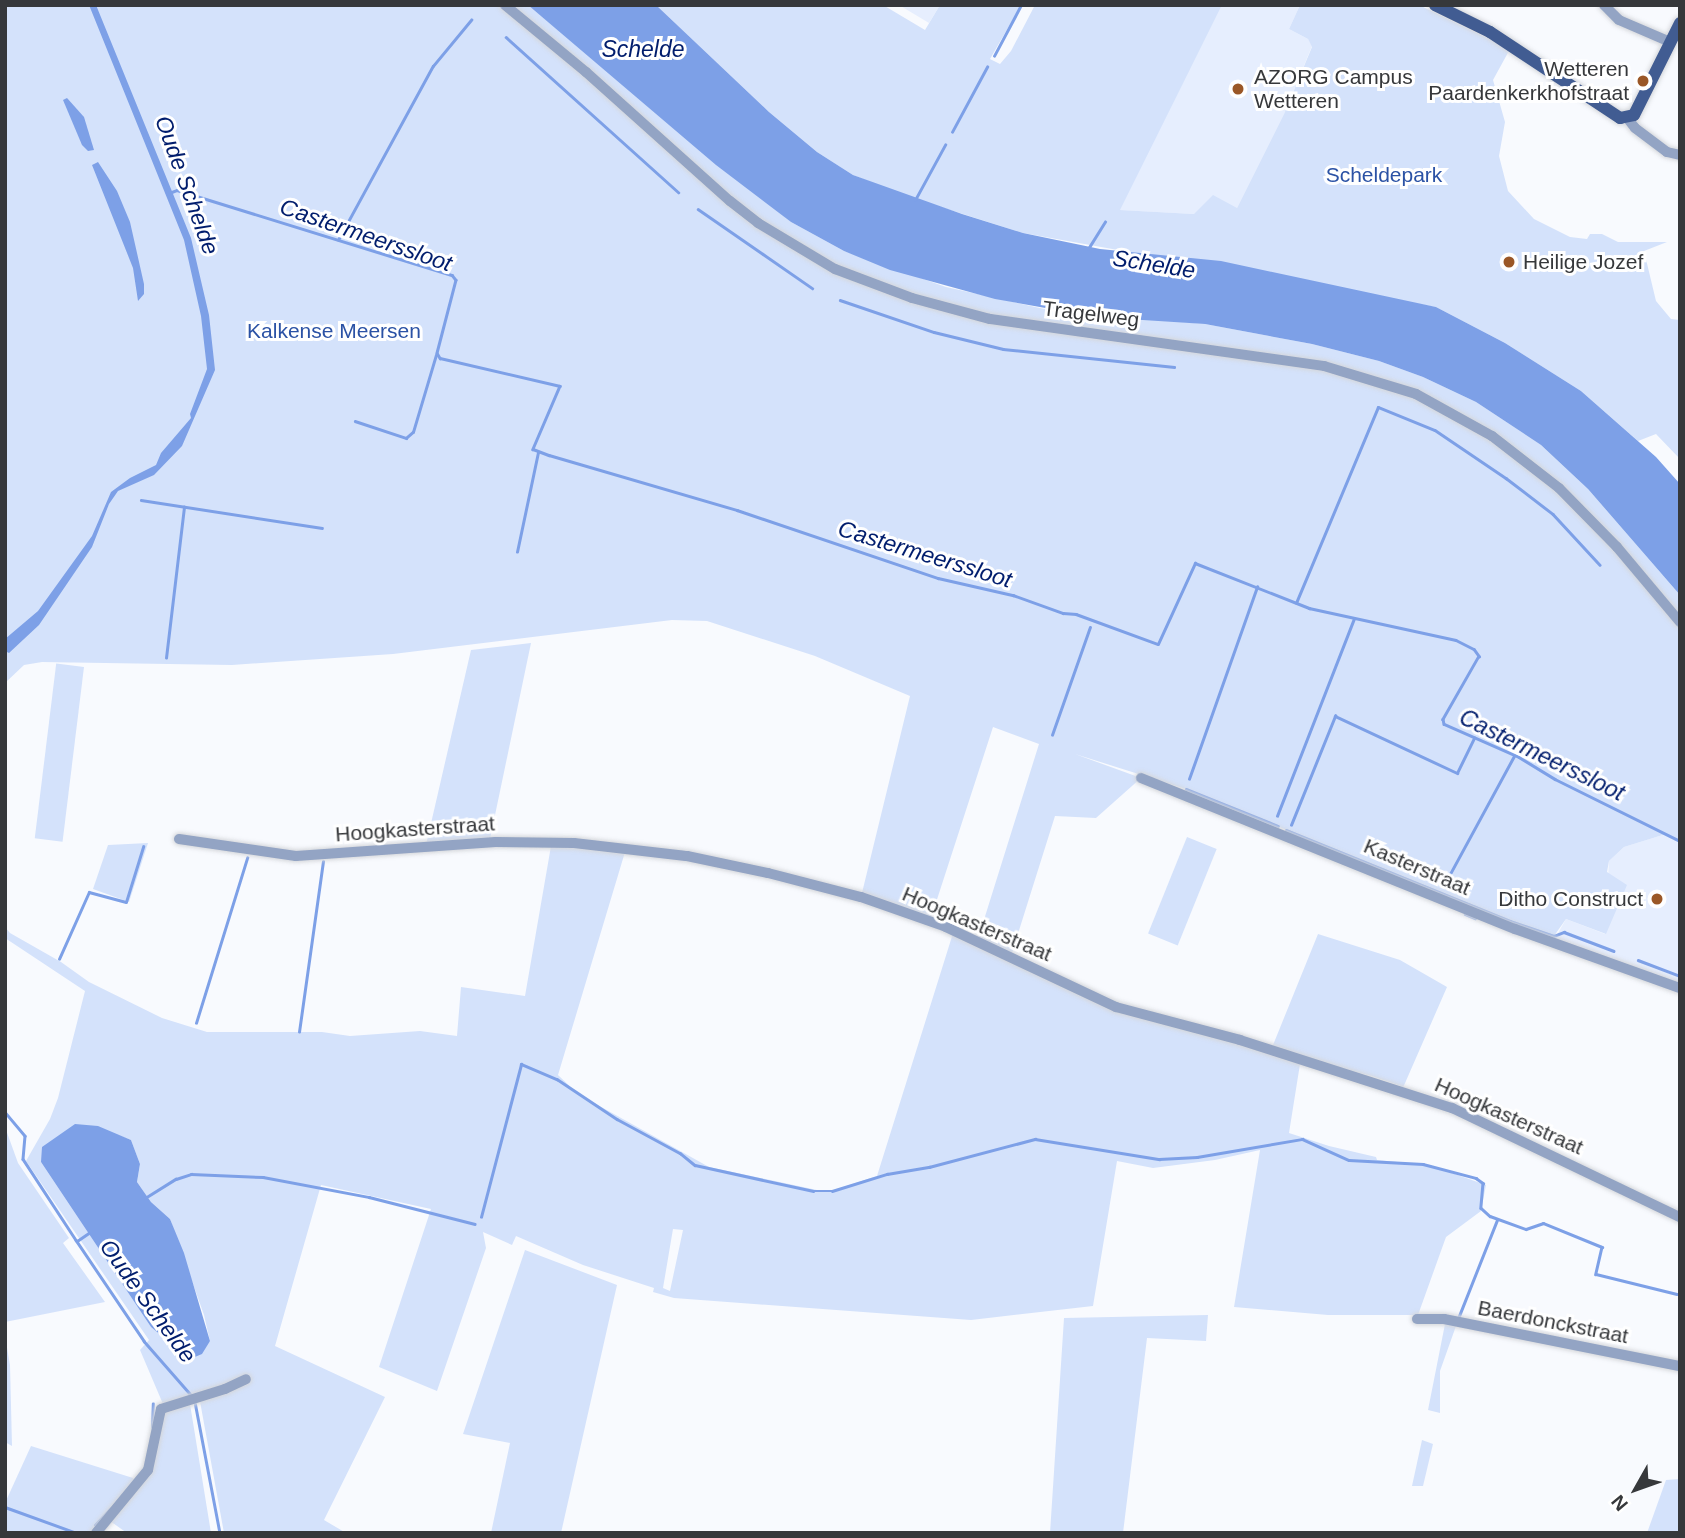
<!DOCTYPE html>
<style>
body{margin:0}
#map{position:relative;width:1685px;height:1538px;overflow:hidden;background:#f8fafe;font-family:Helvetica,sans-serif}
div>[style]{position:absolute}
.built>*{inset:0;background:#e6eefe}
.green>*{inset:0;background:#d4e2fb;transform-origin:0 0}
.water>*{inset:0;background:#7da0e7}
.stream>*{height:2.5px;margin:-1.25px;padding:0 1.25px;transform-origin:1.25px;border-radius:1.25px;background:#7da0e7}
.roads{filter:drop-shadow(0 0 2px #d5d7db) drop-shadow(0 0 2px #d5d7db)}
.minor>*{height:10px;margin:-5px;padding:0 5px;transform-origin:5px;border-radius:5px;background:#93a4c4}
.major>*{height:12px;margin:-6px;padding:0 6px;transform-origin:6px;border-radius:6px;background:#415c92}
.dots>*{width:19px;height:19px;translate:-50% -50%;box-sizing:border-box;border:4px solid #fff;border-radius:50%}
span{translate:-50% -50%;white-space:nowrap;text-align:center;line-height:1.15;-webkit-text-stroke:6px #fff;paint-order:stroke}
.poi-label{font-size:21px;color:#36383b}
.right{translate:-100% -50%;text-align:right}
.left{translate:0 -50%;text-align:left}
.park-label{font-size:21px;color:#2b52a5}
.street-label{font-size:21px;color:#36383b}
.water-label{font-size:23px;color:#011d6d;font-style:italic}
.frame{position:absolute;inset:0;border:7px solid #36383b;pointer-events:none}
.north{position:absolute;left:1601px;top:1454px;width:70px;height:70px;-webkit-text-stroke:5px #fff;paint-order:stroke;rotate:230deg;font-size:19px;font-weight:700;line-height:28px;text-align:center;color:#36383b}
.north::after{content:'';display:block;margin:auto;width:24px;height:32px;background:#36383b;clip-path:polygon(50% 0,100% 100%,50% 72%,0 100%)}
</style>
<div id="map">
<div class="built">
<div style="clip-path:polygon(899px 5px,940px 5px,929px 23px)"></div>
<div style="clip-path:polygon(1222px 5px,1300px 5px,1289px 29px,1308px 39px,1312px 46px,1284px 114px,1237px 208px,1194px 214px,1119px 210px)"></div>
<div style="clip-path:polygon(1666px 834px,1680px 841px,1680px 988px,1553px 942px,1566px 919px,1605px 934px,1609px 861px,1624px 847px)"></div>
</div>
<div class="green">
<div style="clip-path:polygon(evenodd,5px 5px,528px 5px,791px 222px,844px 251px,946px 287px,1049px 310px,1205px 324px,1312px 344px,1379px 361px,1423px 377px,1476px 402px,1541px 445px,1588px 489px,1680px 595px,1680px 841px,1666px 834px,1624px 847px,1609px 861px,1607px 872px,1627px 885px,1606px 934px,1566px 919px,1554px 936px,1538px 932px,1186px 789px,1075px 754px,1141px 778px,1096px 818px,1055px 816px,1011px 956px,1099px 1000px,1271px 1050px,1318px 934px,1400px 960px,1447px 987px,1402px 1090px,1401px 1086px,1372px 1076px,1275px 1052px,1300px 1064px,1289px 1133px,1329px 1146px,1376px 1157px,1377px 1160px,1429px 1165px,1486px 1185px,1481px 1211px,1446px 1237px,1418px 1315px,1328px 1315px,1234px 1307px,1260px 1150px,1215px 1160px,1153px 1168px,1117px 1161px,1093px 1306px,971px 1320px,674px 1298px,653px 1292px,654px 1288px,583px 1265px,516px 1236px,512px 1245px,483px 1232px,486px 1248px,437px 1391px,379px 1367px,431px 1209px,321px 1185px,275px 1346px,385px 1397px,324px 1520px,346px 1533px,224px 1533px,199px 1396px,163px 1404px,140px 1350px,149px 1340px,26px 1161px,50px 1119px,58px 1098px,85px 991px,5px 938px,5px 927px,10px 933px,61px 962px,89px 982px,162px 1018px,207px 1032px,322px 1032px,350px 1036px,420px 1031px,457px 1036px,461px 987px,525px 996px,551px 846px,625px 852px,558px 1075px,578px 1094px,709px 1167px,817px 1190px,834px 1190px,877px 1176px,954px 930px,977px 942px,1039px 744px,993px 727px,930px 921px,861px 897px,910px 696px,815px 656px,707px 621px,672px 620px,393px 654px,232px 665px,42px 662px,24px 665px,5px 683px,5px 5px,118px 1135px,131px 1140px,140px 1164px,137px 1182px,151px 1202px,170px 1219px,204px 1315px,210px 1341px,190px 1358px,151px 1327px,41px 1162px,118px 1135px,5px 5px,673px 1229px,683px 1230px,670px 1291px,663px 1288px,673px 1229px)"></div>
<div style="clip-path:polygon(656px 5px,883px 5px,925px 30px,940px 5px,1021px 5px,990px 59px,1000px 64px,1011px 51px,1035px 5px,1222px 5px,1120px 210px,1194px 214px,1213px 195px,1237px 208px,1284px 114px,1312px 47px,1308px 39px,1289px 29px,1300px 5px,1419px 5px,1510px 49px,1493px 80px,1505px 122px,1499px 156px,1508px 191px,1534px 219px,1570px 237px,1587px 239px,1590px 234px,1602px 234px,1618px 242px,1667px 242px,1644px 251px,1656px 301px,1671px 319px,1680px 320px,1680px 459px,1656px 434px,1638px 441px,1581px 391px,1505px 343px,1436px 307px,1023px 233px,906px 196px,853px 175px,817px 152px,769px 112px)"></div>
<div style="clip-path:polygon(531px 643px,490px 839px,426px 845px,471px 650px)"></div>
<div style="left:84px;top:667px;width:176px;height:28px;rotate:97deg"></div>
<div style="left:1187px;top:837px;width:32px;height:104px;rotate:22deg"></div>
<div style="clip-path:polygon(148px 843px,129px 902px,93px 889px,108px 845px)"></div>
<div style="clip-path:polygon(5px 1127px,18px 1163px,69px 1238px,63px 1243px,105px 1302px,5px 1322px)"></div>
<div style="clip-path:polygon(525px 1250px,617px 1285px,561px 1533px,491px 1533px,510px 1443px,463px 1434px)"></div>
<div style="clip-path:polygon(1208px 1315px,1206px 1341px,1147px 1338px,1123px 1533px,1050px 1533px,1064px 1318px)"></div>
<div style="clip-path:polygon(1445px 1324px,1456px 1326px,1440px 1371px,1440px 1413px,1428px 1410px)"></div>
<div style="clip-path:polygon(5px 1336px,10px 1365px,12px 1446px,5px 1442px)"></div>
<div style="clip-path:polygon(190px 1404px,211px 1533px,127px 1533px,110px 1521px,142px 1484px,163px 1414px)"></div>
<div style="clip-path:polygon(1422px 1440px,1433px 1444px,1423px 1486px,1412px 1486px)"></div>
<div style="clip-path:polygon(31px 1446px,133px 1478px,136px 1484px,93px 1533px,5px 1533px,5px 1503px)"></div>
<div style="clip-path:polygon(1680px 1479px,1680px 1533px,1647px 1533px,1666px 1480px)"></div>
</div>
<div class="water">
<div style="clip-path:polygon(89px 5px,96px 5px,191px 238px,209px 315px,215px 370px,182px 446px,154px 475px,118px 491px,109px 504px,92px 547px,39px 625px,9px 653px,5px 651px,5px 639px,38px 611px,92px 536px,111px 492px,130px 478px,156px 465px,161px 453px,191px 418px,190px 414px,207px 369px,201px 316px,184px 240px)"></div>
<div style="clip-path:polygon(528px 5px,656px 5px,769px 112px,817px 152px,853px 175px,962px 214px,1023px 233px,1100px 249px,1221px 261px,1436px 307px,1505px 343px,1581px 391px,1656px 457px,1680px 484px,1680px 595px,1588px 489px,1541px 445px,1476px 402px,1423px 377px,1379px 361px,1312px 344px,1205px 324px,1096px 317px,995px 299px,890px 270px,844px 251px,791px 222px,716px 165px)"></div>
<div style="clip-path:polygon(67px 98px,84px 117px,94px 150px,88px 151px,82px 145px,63px 100px)"></div>
<div style="clip-path:polygon(98px 162px,117px 191px,130px 222px,144px 284px,144px 294px,138px 301px,133px 268px,92px 165px)"></div>
<div style="clip-path:polygon(75px 1124px,98px 1126px,131px 1140px,140px 1164px,137px 1182px,151px 1202px,170px 1219px,184px 1253px,210px 1341px,202px 1354px,190px 1359px,151px 1327px,41px 1162px,42px 1147px)"></div>
</div>
<div class="stream">
<div style="left:506px;top:37px;width:232px;rotate:42deg"></div>
<div style="left:994px;top:56px;width:58px;rotate:-62.1deg"></div>
<div style="left:952px;top:132px;width:74px;rotate:-61.7deg"></div>
<div style="left:169px;top:193px;width:9px;rotate:-21deg"></div>
<div style="left:177px;top:190px;width:288px;rotate:17.2deg"></div>
<div style="left:452px;top:275px;width:6px;rotate:51deg"></div>
<div style="left:456px;top:280px;width:75px;rotate:104.6deg"></div>
<div style="left:437px;top:353px;width:6px;rotate:59deg"></div>
<div style="left:440px;top:358px;width:123px;rotate:13.1deg"></div>
<div style="left:560px;top:386px;width:69px;rotate:113.2deg"></div>
<div style="left:533px;top:449px;width:17px;rotate:21deg"></div>
<div style="left:549px;top:455px;width:196px;rotate:16.3deg"></div>
<div style="left:737px;top:510px;width:212px;rotate:18.7deg"></div>
<div style="left:938px;top:578px;width:77px;rotate:12.8deg"></div>
<div style="left:1013px;top:595px;width:53px;rotate:19.8deg"></div>
<div style="left:1063px;top:613px;width:13px;rotate:4deg"></div>
<div style="left:1076px;top:614px;width:87px;rotate:20.1deg"></div>
<div style="left:1158px;top:644px;width:89px;rotate:-65.4deg"></div>
<div style="left:1195px;top:563px;width:123px;rotate:21.5deg"></div>
<div style="left:1309px;top:608px;width:150px;rotate:12.3deg"></div>
<div style="left:1456px;top:640px;width:20px;rotate:27deg"></div>
<div style="left:1474px;top:649px;width:9px;rotate:54deg"></div>
<div style="left:1479px;top:656px;width:73px;rotate:119.7deg"></div>
<div style="left:1443px;top:719px;width:5px;rotate:79deg"></div>
<div style="left:1444px;top:724px;width:82px;rotate:23.7deg"></div>
<div style="left:1519px;top:757px;width:42px;rotate:31.4deg"></div>
<div style="left:1555px;top:779px;width:140px;rotate:26.4deg"></div>
<div style="left:915px;top:200px;width:63px;rotate:-61.4deg"></div>
<div style="left:698px;top:209px;width:139px;rotate:34.7deg"></div>
<div style="left:338px;top:240px;width:198px;rotate:-61.4deg"></div>
<div style="left:433px;top:66px;width:60px;rotate:-50.4deg"></div>
<div style="left:1088px;top:249px;width:32px;rotate:-58deg"></div>
<div style="left:840px;top:300px;width:99px;rotate:18.8deg"></div>
<div style="left:934px;top:332px;width:71px;rotate:13.8deg"></div>
<div style="left:1003px;top:349px;width:172px;rotate:6deg"></div>
<div style="left:355px;top:421px;width:54px;rotate:18.4deg"></div>
<div style="left:406px;top:438px;width:9px;rotate:-41deg"></div>
<div style="left:413px;top:432px;width:80px;rotate:-73.4deg"></div>
<div style="left:141px;top:500px;width:183px;rotate:8.8deg"></div>
<div style="left:517px;top:552px;width:102px;rotate:-78.1deg"></div>
<div style="left:1296px;top:603px;width:212px;rotate:-67.3deg"></div>
<div style="left:1378px;top:407px;width:61px;rotate:22deg"></div>
<div style="left:1435px;top:430px;width:86px;rotate:34.1deg"></div>
<div style="left:1506px;top:478px;width:59px;rotate:37.5deg"></div>
<div style="left:1553px;top:514px;width:69px;rotate:47.3deg"></div>
<div style="left:166px;top:658px;width:152px;rotate:-83.2deg"></div>
<div style="left:1052px;top:735px;width:114px;rotate:-70.6deg"></div>
<div style="left:1189px;top:779px;width:204px;rotate:-70.5deg"></div>
<div style="left:1186px;top:789px;width:99px;rotate:21.9deg"></div>
<div style="left:1277px;top:816px;width:212px;rotate:-68.7deg"></div>
<div style="left:1291px;top:825px;width:118px;rotate:-68deg"></div>
<div style="left:1335px;top:716px;width:135px;rotate:25deg"></div>
<div style="left:1457px;top:773px;width:39px;rotate:-64deg"></div>
<div style="left:1286px;top:830px;width:242px;rotate:22.1deg"></div>
<div style="left:1510px;top:921px;width:46px;rotate:18.8deg"></div>
<div style="left:1554px;top:936px;width:11px;rotate:-22deg"></div>
<div style="left:1564px;top:932px;width:53px;rotate:20.8deg"></div>
<div style="left:1444px;top:885px;width:147px;rotate:-61.5deg"></div>
<div style="left:1465px;top:914px;width:11px;rotate:22deg"></div>
<div style="left:59px;top:959px;width:73px;rotate:-65.9deg"></div>
<div style="left:89px;top:892px;width:38px;rotate:15deg"></div>
<div style="left:126px;top:902px;width:58px;rotate:-72.8deg"></div>
<div style="left:1638px;top:960px;width:45px;rotate:20.9deg"></div>
<div style="left:196px;top:1023px;width:173px;rotate:-72.8deg"></div>
<div style="left:299px;top:1032px;width:172px;rotate:-82deg"></div>
<div style="left:5px;top:1112px;width:31px;rotate:50deg"></div>
<div style="left:25px;top:1136px;width:23px;rotate:95deg"></div>
<div style="left:23px;top:1159px;width:97px;rotate:56.8deg"></div>
<div style="left:76px;top:1240px;width:122px;rotate:56deg"></div>
<div style="left:144px;top:1341px;width:73px;rotate:48.9deg"></div>
<div style="left:145px;top:1198px;width:36px;rotate:-32deg"></div>
<div style="left:176px;top:1179px;width:16px;rotate:-18deg"></div>
<div style="left:191px;top:1174px;width:72px;rotate:2.4deg"></div>
<div style="left:263px;top:1177px;width:108px;rotate:10.7deg"></div>
<div style="left:369px;top:1197px;width:109px;rotate:14.3deg"></div>
<div style="left:481px;top:1217px;width:158px;rotate:-75.3deg"></div>
<div style="left:521px;top:1064px;width:39px;rotate:23deg"></div>
<div style="left:557px;top:1079px;width:72px;rotate:33.7deg"></div>
<div style="left:617px;top:1119px;width:72px;rotate:28.4deg"></div>
<div style="left:680px;top:1153px;width:19px;rotate:39deg"></div>
<div style="left:695px;top:1165px;width:121px;rotate:12.4deg"></div>
<div style="left:813px;top:1191px;width:19px"></div>
<div style="left:832px;top:1191px;width:58px;rotate:-17.2deg"></div>
<div style="left:887px;top:1174px;width:43px;rotate:-9.5deg"></div>
<div style="left:929px;top:1167px;width:110px;rotate:-14.8deg"></div>
<div style="left:1035px;top:1139px;width:126px;rotate:9.2deg"></div>
<div style="left:1159px;top:1159px;width:38px;rotate:-3deg"></div>
<div style="left:1197px;top:1157px;width:107px;rotate:-9.7deg"></div>
<div style="left:1302px;top:1139px;width:51px;rotate:24.1deg"></div>
<div style="left:1349px;top:1160px;width:74px;rotate:3.1deg"></div>
<div style="left:1423px;top:1164px;width:55px;rotate:14.8deg"></div>
<div style="left:1476px;top:1178px;width:9px;rotate:36deg"></div>
<div style="left:1483px;top:1183px;width:25px;rotate:95deg"></div>
<div style="left:1481px;top:1208px;width:12px;rotate:42deg"></div>
<div style="left:1490px;top:1216px;width:38px;rotate:20deg"></div>
<div style="left:1526px;top:1229px;width:18px;rotate:-19deg"></div>
<div style="left:1543px;top:1223px;width:64px;rotate:22.1deg"></div>
<div style="left:1602px;top:1247px;width:28px;rotate:103deg"></div>
<div style="left:1596px;top:1274px;width:83px;rotate:13.9deg"></div>
<div style="left:77px;top:1241px;width:14px;rotate:-34deg"></div>
<div style="left:1459px;top:1316px;width:103px;rotate:-68.4deg"></div>
<div style="left:195px;top:1402px;width:133px;rotate:79.2deg"></div>
<div style="left:152px;top:1427px;width:23px;rotate:-88deg"></div>
<div style="left:5px;top:1507px;width:77px;rotate:19.9deg"></div>
<div style="left:95px;top:1525px;width:22px;rotate:-47deg"></div>
</div>
<div class="roads">
<div class="minor">
<div style="left:505px;top:5px;width:105px;rotate:39.6deg"></div>
<div style="left:586px;top:72px;width:193px;rotate:41.9deg"></div>
<div style="left:730px;top:201px;width:36px;rotate:38deg"></div>
<div style="left:758px;top:223px;width:90px;rotate:30.9deg"></div>
<div style="left:835px;top:269px;width:82px;rotate:20.6deg"></div>
<div style="left:912px;top:298px;width:81px;rotate:15.1deg"></div>
<div style="left:990px;top:319px;width:337px;rotate:8deg"></div>
<div style="left:1324px;top:366px;width:96px;rotate:16.9deg"></div>
<div style="left:1416px;top:394px;width:87px;rotate:28.9deg"></div>
<div style="left:1492px;top:436px;width:85px;rotate:37.8deg"></div>
<div style="left:1559px;top:488px;width:83px;rotate:45.5deg"></div>
<div style="left:1617px;top:547px;width:98px;rotate:50deg"></div>
<div style="left:1604px;top:5px;width:21px;rotate:45deg"></div>
<div style="left:1619px;top:20px;width:56px;rotate:23.3deg"></div>
<div style="left:1628px;top:119px;width:11px;rotate:52deg"></div>
<div style="left:1635px;top:128px;width:40px;rotate:37deg"></div>
<div style="left:1667px;top:152px;width:13px;rotate:13deg"></div>
<div style="left:1141px;top:778px;width:403px;rotate:22deg"></div>
<div style="left:1515px;top:929px;width:175px;rotate:19.7deg"></div>
<div style="left:179px;top:839px;width:118px;rotate:8.3deg"></div>
<div style="left:296px;top:856px;width:200px;rotate:-4deg"></div>
<div style="left:496px;top:842px;width:78px;rotate:0.7deg"></div>
<div style="left:574px;top:843px;width:114px;rotate:6.6deg"></div>
<div style="left:687px;top:856px;width:83px;rotate:11.9deg"></div>
<div style="left:768px;top:873px;width:96px;rotate:14.5deg"></div>
<div style="left:861px;top:897px;width:90px;rotate:19.4deg"></div>
<div style="left:946px;top:927px;width:188px;rotate:25.2deg"></div>
<div style="left:1116px;top:1007px;width:128px;rotate:14.9deg"></div>
<div style="left:1240px;top:1040px;width:223px;rotate:17.8deg"></div>
<div style="left:1452px;top:1108px;width:253px;rotate:25.6deg"></div>
<div style="left:1417px;top:1319px;width:27px"></div>
<div style="left:1444px;top:1319px;width:241px;rotate:11.3deg"></div>
<div style="left:96px;top:1533px;width:82px;rotate:-50.5deg"></div>
<div style="left:148px;top:1470px;width:62px;rotate:-78deg"></div>
<div style="left:161px;top:1409px;width:67px;rotate:-17.4deg"></div>
<div style="left:225px;top:1389px;width:23px;rotate:-25deg"></div>
</div>
<div class="major">
<div style="left:1435px;top:5px;width:61px;rotate:26.1deg"></div>
<div style="left:1490px;top:32px;width:156px;rotate:33.5deg"></div>
<div style="left:1620px;top:118px;width:14px;rotate:-12deg"></div>
<div style="left:1634px;top:115px;width:103px;rotate:-63.4deg"></div>
</div>
</div>
<div class="dots">
<div style="left:1643px;top:81px;background:#9a5727"></div>
<div style="left:1238px;top:89px;background:#9a5727"></div>
<div style="left:1509px;top:262px;background:#9a5727"></div>
<div style="left:1657px;top:899px;background:#9a5727"></div>
</div>
<div class="poi-label">
<span class="right" style="left:1629px;top:81px">Wetteren<br>Paardenkerkhofstraat</span>
<span class="left" style="left:1254px;top:89px">AZORG Campus<br>Wetteren</span>
<span class="left" style="left:1523px;top:262px">Heilige Jozef</span>
<span class="right" style="left:1643px;top:899px">Ditho Construct</span>
</div>
<div class="park-label">
<span style="left:1384px;top:175px">Scheldepark</span>
<span style="left:334px;top:331px">Kalkense Meersen</span>
</div>
<div class="street-label">
<span style="left:1091px;top:314px;rotate:7deg">Tragelweg</span>
<span style="left:415px;top:829px;rotate:-4deg">Hoogkasterstraat</span>
<span style="left:1417px;top:867px;rotate:23deg">Kasterstraat</span>
<span style="left:977px;top:924px;rotate:23deg">Hoogkasterstraat</span>
<span style="left:1509px;top:1116px;rotate:24deg">Hoogkasterstraat</span>
<span style="left:1553px;top:1322px;rotate:11deg">Baerdonckstraat</span>
</div>
<div class="water-label">
<span style="left:643px;top:49px">Schelde</span>
<span style="left:187px;top:185px;rotate:70deg">Oude Schelde</span>
<span style="left:366px;top:235px;rotate:19deg">Castermeerssloot</span>
<span style="left:1154px;top:264px;rotate:9deg">Schelde</span>
<span style="left:925px;top:554px;rotate:17deg">Castermeerssloot</span>
<span style="left:1542px;top:755px;rotate:26deg">Castermeerssloot</span>
<span style="left:148px;top:1301px;rotate:54deg">Oude Schelde</span>
</div>
<div class="frame"></div>
<div class="north">N</div>
</div>
